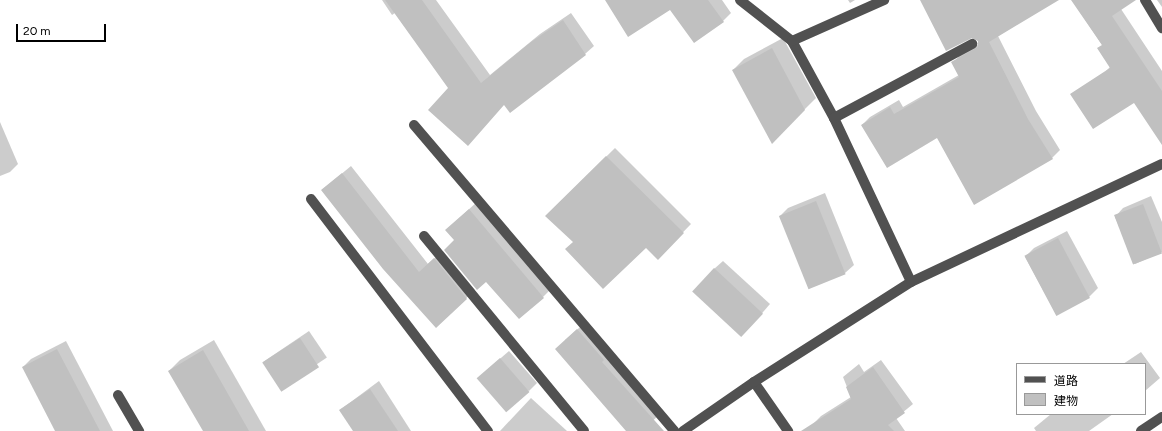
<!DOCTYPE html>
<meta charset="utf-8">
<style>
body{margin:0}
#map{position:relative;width:1162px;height:431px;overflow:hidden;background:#fff;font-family:Figtree,"Noto Sans JP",sans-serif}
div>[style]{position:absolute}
.shadow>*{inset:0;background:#0003;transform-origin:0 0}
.building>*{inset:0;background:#c0c0c0;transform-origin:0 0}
.minor>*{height:10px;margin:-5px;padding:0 5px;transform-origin:5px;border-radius:5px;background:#515151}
span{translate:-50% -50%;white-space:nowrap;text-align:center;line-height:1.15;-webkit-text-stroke:3.5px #fff;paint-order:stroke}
.legend{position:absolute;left:1016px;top:363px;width:130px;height:52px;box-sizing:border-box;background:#fff;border:1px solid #999;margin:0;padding:5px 7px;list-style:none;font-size:12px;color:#000}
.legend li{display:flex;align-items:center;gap:8px;height:20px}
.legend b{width:20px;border:1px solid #999}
.scale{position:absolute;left:16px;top:24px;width:90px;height:18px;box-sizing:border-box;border:2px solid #000;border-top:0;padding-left:5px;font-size:12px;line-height:14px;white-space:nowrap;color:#000;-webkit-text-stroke:3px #fff;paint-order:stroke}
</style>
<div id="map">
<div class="shadow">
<div style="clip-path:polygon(382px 0,436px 0,490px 75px,540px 34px,571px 13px,594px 46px,585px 54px,504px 104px,449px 88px,395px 13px,392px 15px)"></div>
<div style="clip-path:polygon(606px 0,722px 0,731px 13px,723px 21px,671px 9px)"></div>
<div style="clip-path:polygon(848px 0,855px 0,850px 3px)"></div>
<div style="clip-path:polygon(922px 0,1057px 0,998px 36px,1036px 111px,1060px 150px,1052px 158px,862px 125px,870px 117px,899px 100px,903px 107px,959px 75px,953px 63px,961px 54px,978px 45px,979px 41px,969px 37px)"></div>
<div style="clip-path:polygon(1072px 0,1134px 0,1121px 9px,1162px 71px,1162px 137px,1134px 101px,1106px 71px,1111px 66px,1102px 45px)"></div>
<div style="clip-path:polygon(1157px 0,1162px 0,1162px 7px)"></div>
<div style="clip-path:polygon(783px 38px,816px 98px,772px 142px,733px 70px,744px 59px)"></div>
<div style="clip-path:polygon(0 122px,18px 164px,10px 172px,0 176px)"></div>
<div style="clip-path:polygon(615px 148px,691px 224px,658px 258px,646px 246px,574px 242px,546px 216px)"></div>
<div style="clip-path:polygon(351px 166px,428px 264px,443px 251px,475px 290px,436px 326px,322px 190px)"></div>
<div style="clip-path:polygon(825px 193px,854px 265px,845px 273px,780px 216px,788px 208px)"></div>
<div style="clip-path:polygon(1151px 196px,1162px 222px,1162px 252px,1135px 264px,1115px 217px,1123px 208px)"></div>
<div style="clip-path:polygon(478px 201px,551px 289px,543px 297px,486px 281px,455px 239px,455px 222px)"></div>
<div style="clip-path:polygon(1067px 231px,1098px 288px,1089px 297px,1056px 314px,1025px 257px,1034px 248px)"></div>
<div style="clip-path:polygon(723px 261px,770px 304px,750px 327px,714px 269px)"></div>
<div style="clip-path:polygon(586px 322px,662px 412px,642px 431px,628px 431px,565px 340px)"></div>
<div style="left:309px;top:331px;width:32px;height:55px;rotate:56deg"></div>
<div style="clip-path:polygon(214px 340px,266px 431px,204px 431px,169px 371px,180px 360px)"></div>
<div style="clip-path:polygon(66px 341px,113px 431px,56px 431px,23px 367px,31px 359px)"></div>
<div style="clip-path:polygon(509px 351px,537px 383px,529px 391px,487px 370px)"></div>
<div style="clip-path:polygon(1141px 352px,1160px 378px,1145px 391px,1145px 364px,1123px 364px)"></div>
<div style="clip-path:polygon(881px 360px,913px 404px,896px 418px,905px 431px,817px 431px,812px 425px,821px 416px,851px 397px,843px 377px,859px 364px,864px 372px)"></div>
<div style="clip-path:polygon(379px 381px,411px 431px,354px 431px,340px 410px)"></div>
<div style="clip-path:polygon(531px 398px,567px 431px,500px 431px)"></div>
<div style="clip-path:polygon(1051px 414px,1113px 414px,1089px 431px,1036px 431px,1034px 428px)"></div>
</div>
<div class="building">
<div style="clip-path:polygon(385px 0,422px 0,481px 83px,531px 42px,563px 20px,586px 55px,510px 113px,504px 105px,468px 146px,428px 110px,448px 88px)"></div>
<div style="clip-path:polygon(605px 0,708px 0,724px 22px,694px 43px,670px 10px,628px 37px)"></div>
<div style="clip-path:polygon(920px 0,1059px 0,989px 42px,1028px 119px,1053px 159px,974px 205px,937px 138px,887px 168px,861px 125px,890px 107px,894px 114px,959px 77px,951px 62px,978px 47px,978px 41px,972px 38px,946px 51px)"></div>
<div style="clip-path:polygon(1071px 0,1136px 0,1112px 16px,1162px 91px,1162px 145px,1134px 103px,1093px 129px,1070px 94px,1110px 68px,1097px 48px,1102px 45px)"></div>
<div style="clip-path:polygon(772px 48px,805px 110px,772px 144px,732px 70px)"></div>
<div style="clip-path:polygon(606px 156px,684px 233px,658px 260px,646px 248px,603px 289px,565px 249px,573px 242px,545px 216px)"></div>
<div style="clip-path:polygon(342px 173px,419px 272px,434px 258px,467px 299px,436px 328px,383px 269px,321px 190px)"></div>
<div style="left:816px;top:201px;width:79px;height:40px;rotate:68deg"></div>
<div style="left:1143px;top:204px;width:53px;height:31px;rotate:69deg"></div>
<div style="clip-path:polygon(469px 209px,544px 298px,519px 319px,486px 282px,477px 290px,444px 250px,454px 240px,445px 230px)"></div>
<div style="left:1058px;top:238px;width:68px;height:38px;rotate:62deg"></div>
<div style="left:714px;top:268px;width:67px;height:32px;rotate:43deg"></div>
<div style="clip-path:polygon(577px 329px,604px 360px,602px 362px,664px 431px,626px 431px,555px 349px)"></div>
<div style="left:300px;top:338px;width:35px;height:45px;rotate:57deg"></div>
<div style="clip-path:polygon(57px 349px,100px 431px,55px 431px,22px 367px)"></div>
<div style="clip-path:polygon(203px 350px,232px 401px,249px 431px,203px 431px,168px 371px)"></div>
<div style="left:500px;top:358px;width:45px;height:31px;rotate:49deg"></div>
<div style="clip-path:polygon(873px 367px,905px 413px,888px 425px,894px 431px,801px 431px,851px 399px,846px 387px)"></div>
<div style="clip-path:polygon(370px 389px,398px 431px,353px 431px,339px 410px)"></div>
</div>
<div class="minor">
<div style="left:740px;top:0;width:66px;rotate:38.3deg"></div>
<div style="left:792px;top:41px;width:88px;rotate:61.4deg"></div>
<div style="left:834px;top:118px;width:181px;rotate:64.8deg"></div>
<div style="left:1145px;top:0;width:33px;rotate:59deg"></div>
<div style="left:792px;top:41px;width:101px;rotate:-24deg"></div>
<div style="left:834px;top:118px;width:157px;rotate:-28.2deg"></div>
<div style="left:414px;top:125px;width:402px;rotate:49.6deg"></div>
<div style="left:311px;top:199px;width:292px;rotate:52.7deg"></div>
<div style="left:424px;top:236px;width:252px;rotate:50.6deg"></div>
<div style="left:754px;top:382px;width:60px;rotate:55.2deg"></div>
<div style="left:118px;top:395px;width:42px;rotate:59.7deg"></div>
<div style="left:683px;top:431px;width:86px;rotate:-34.6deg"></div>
<div style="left:754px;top:382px;width:186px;rotate:-32.5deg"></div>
<div style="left:911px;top:282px;width:277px;rotate:-25.2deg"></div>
<div style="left:1141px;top:431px;width:25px;rotate:-34deg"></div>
</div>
<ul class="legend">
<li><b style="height:5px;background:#515151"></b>道路</li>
<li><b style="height:11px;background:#c0c0c0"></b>建物</li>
</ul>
<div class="scale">20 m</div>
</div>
